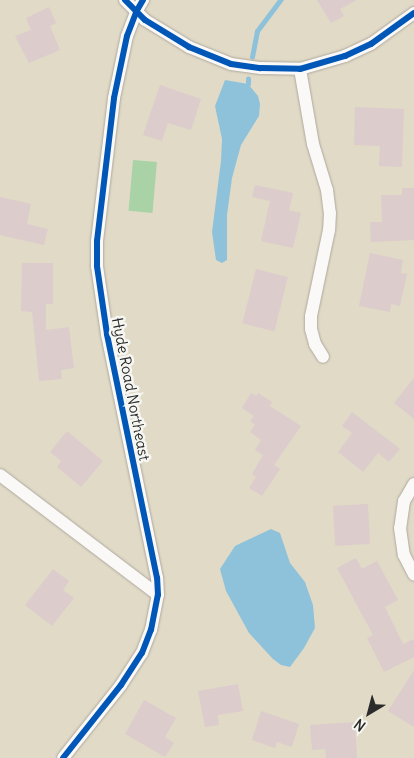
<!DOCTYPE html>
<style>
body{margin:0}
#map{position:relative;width:414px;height:758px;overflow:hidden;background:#e1dac7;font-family:Delius,sans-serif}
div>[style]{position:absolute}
.green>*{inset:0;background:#a9d2a7;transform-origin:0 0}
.water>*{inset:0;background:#8ec2db}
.stream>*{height:4.5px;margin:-2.25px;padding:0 2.25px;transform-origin:2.25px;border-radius:2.25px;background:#8ec2db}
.building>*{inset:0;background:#dccccc;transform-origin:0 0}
.roads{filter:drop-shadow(0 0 1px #aea99e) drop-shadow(0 0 1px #aea99e)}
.minor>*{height:12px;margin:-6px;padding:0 6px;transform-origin:6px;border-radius:6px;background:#faf9f7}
.cycleway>*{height:6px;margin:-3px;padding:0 3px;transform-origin:3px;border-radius:3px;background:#0057b8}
span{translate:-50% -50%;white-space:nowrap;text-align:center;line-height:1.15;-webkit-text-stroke:5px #f6f6f2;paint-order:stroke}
.street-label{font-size:15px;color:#2b2b2b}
.north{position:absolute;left:344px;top:688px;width:50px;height:50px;-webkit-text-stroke:4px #f6f6f2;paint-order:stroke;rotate:217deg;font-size:14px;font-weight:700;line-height:20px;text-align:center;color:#2b2b2b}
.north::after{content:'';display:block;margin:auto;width:18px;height:22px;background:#2b2b2b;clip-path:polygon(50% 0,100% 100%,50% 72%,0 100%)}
</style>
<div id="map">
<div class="green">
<div style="left:133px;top:160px;width:24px;height:51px;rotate:5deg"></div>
</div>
<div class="water">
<div style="clip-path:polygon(225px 80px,248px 84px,258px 96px,260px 104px,259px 116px,241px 145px,232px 178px,227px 215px,227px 260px,222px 263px,216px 260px,212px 232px,221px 161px,222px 139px,215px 106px)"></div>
<div style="clip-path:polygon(271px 529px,280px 533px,290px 563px,305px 582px,313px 605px,315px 628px,304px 648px,290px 667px,281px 665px,273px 659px,249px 633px,226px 591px,220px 569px,235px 546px)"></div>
</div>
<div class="stream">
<div style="left:252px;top:57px;width:26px;rotate:-79deg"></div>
<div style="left:257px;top:31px;width:39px;rotate:-53deg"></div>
<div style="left:248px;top:84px;width:5px;rotate:-90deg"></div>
</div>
<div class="building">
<div style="clip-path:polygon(317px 0,357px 0,340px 9px,344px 16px,331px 23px)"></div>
<div style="clip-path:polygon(49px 7px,56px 23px,50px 26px,60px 50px,29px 63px,15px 36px,31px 30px,26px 18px)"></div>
<div style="clip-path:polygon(160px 85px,201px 99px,191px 130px,168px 123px,162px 141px,143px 135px)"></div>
<div style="clip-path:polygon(355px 107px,404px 109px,402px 167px,379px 166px,380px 146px,354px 145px)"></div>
<div style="clip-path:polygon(255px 185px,293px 193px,289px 210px,301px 213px,293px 248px,261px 241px,270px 201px,252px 197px)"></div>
<div style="clip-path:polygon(402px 188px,414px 188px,414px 240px,371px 242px,370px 222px,382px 222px,381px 195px,402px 195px)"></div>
<div style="clip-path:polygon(0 197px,31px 204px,27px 224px,48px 229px,44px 245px,0 235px)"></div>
<div style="clip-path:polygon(370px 253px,403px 260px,401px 273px,407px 274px,400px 306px,391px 304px,390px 312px,359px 306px)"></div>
<div style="clip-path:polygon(22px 263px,53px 263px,53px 304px,46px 304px,46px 330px,69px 327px,74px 368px,61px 370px,62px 379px,39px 381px,32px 312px,21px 311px)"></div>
<div style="left:256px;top:269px;width:33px;height:56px;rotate:14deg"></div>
<div style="clip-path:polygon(414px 378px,414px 419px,394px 403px)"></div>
<div style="clip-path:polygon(251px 393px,256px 396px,258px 393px,272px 402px,270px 406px,301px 426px,274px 465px,280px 469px,262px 496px,249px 488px,256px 477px,252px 474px,263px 455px,255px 450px,261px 440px,250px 432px,255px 425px,250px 421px,254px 416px,242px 408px)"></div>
<div style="clip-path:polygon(352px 412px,400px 449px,389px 462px,378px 453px,363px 472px,338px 452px,352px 433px,342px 426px)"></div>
<div style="clip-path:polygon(67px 431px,103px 461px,81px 487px,57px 467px,61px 461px,50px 452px)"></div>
<div style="left:368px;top:504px;width:40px;height:35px;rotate:87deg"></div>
<div style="clip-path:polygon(356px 558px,362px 569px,377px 561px,398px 600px,385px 607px,403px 644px,414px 639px,414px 657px,384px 672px,367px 638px,373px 635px,337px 568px)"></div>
<div style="clip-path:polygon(53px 569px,69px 581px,63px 590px,74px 598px,52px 626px,25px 605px)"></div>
<div style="clip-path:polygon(414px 670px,414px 727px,388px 711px)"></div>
<div style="clip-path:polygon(238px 684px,243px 711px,218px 715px,219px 725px,205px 727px,198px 691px)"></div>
<div style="clip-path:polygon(144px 700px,176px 718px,165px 737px,174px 743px,165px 757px,125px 734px)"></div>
<div style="clip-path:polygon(261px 711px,299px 724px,292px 747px,277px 742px,275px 748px,252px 740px)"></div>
<div style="clip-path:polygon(355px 722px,357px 758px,326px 758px,325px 749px,312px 750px,310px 725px)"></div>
</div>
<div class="roads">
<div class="minor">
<div style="left:125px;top:0;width:28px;rotate:45deg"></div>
<div style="left:145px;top:20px;width:52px;rotate:31.5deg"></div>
<div style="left:189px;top:47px;width:45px;rotate:22deg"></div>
<div style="left:231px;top:64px;width:30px;rotate:8deg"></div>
<div style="left:261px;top:68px;width:39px;rotate:1deg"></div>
<div style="left:300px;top:69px;width:47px;rotate:-16.1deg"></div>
<div style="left:345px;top:56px;width:29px;rotate:-25deg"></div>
<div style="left:371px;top:44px;width:53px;rotate:-35.8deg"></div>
<div style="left:300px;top:69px;width:76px;rotate:80.2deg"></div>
<div style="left:313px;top:144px;width:48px;rotate:73.1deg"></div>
<div style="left:327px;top:190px;width:23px;rotate:83deg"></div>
<div style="left:330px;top:213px;width:17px;rotate:93deg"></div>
<div style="left:329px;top:230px;width:88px;rotate:101.8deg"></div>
<div style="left:311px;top:316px;width:13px;rotate:90deg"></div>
<div style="left:311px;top:329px;width:16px;rotate:75deg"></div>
<div style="left:315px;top:344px;width:15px;rotate:58deg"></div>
<div style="left:0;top:475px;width:198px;rotate:37.2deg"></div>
<div style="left:414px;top:484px;width:20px;rotate:120deg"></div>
<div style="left:404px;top:501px;width:27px;rotate:98deg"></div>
<div style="left:400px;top:528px;width:27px;rotate:82deg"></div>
<div style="left:404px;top:555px;width:22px;rotate:63deg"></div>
<div style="left:63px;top:758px;width:93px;rotate:-51.5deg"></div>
<div style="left:121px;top:685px;width:38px;rotate:-57deg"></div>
<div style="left:142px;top:653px;width:25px;rotate:-69deg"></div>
<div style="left:151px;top:630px;width:36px;rotate:-79deg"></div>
<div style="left:158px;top:595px;width:17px;rotate:-93deg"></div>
<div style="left:157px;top:578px;width:249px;rotate:-101.6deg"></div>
<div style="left:107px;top:334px;width:69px;rotate:-98.4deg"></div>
<div style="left:97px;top:266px;width:25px;rotate:-90deg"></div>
<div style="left:97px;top:241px;width:144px;rotate:-83.2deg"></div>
<div style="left:114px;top:98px;width:63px;rotate:-78.2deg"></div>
<div style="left:127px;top:36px;width:26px;rotate:-69deg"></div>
<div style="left:136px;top:12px;width:14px;rotate:-60deg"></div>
</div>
</div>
<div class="cycleway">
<div style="left:125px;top:0;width:28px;rotate:45deg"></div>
<div style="left:145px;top:20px;width:52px;rotate:31.5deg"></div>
<div style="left:189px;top:47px;width:45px;rotate:22deg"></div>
<div style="left:231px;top:64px;width:30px;rotate:8deg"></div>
<div style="left:261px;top:68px;width:39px;rotate:1deg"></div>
<div style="left:300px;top:69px;width:47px;rotate:-16.1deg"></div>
<div style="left:345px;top:56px;width:29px;rotate:-25deg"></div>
<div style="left:371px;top:44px;width:53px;rotate:-35.8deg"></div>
<div style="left:63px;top:758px;width:93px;rotate:-51.5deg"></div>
<div style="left:121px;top:685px;width:38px;rotate:-57deg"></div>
<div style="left:142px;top:653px;width:25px;rotate:-69deg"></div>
<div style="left:151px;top:630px;width:36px;rotate:-79deg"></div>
<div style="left:158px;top:595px;width:17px;rotate:-93deg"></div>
<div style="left:157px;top:578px;width:249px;rotate:-101.6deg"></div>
<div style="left:107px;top:334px;width:69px;rotate:-98.4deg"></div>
<div style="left:97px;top:266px;width:25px;rotate:-90deg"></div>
<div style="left:97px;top:241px;width:144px;rotate:-83.2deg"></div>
<div style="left:114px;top:98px;width:63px;rotate:-78.2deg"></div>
<div style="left:127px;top:36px;width:26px;rotate:-69deg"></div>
<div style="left:136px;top:12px;width:14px;rotate:-60deg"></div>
</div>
<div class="street-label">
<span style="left:131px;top:389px;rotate:79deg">Hyde Road Northeast</span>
</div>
<div class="north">N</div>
</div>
